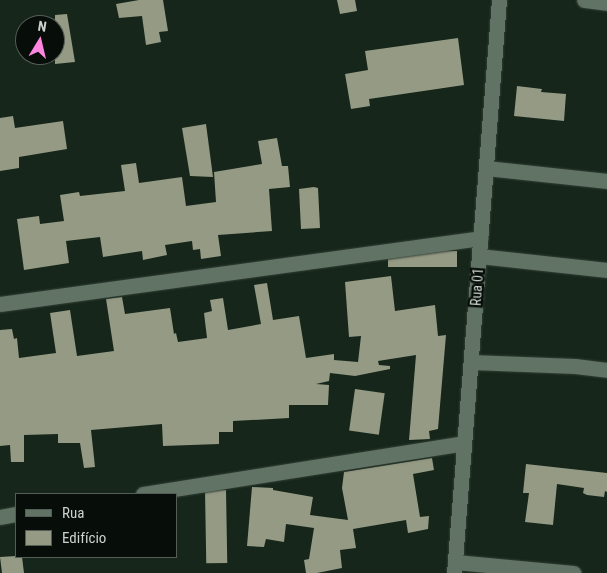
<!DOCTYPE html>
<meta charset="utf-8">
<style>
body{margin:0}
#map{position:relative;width:607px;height:573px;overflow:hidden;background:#16261a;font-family:"Roboto Condensed",sans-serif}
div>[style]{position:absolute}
.building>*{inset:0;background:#959a84;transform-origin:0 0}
.roads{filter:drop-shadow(0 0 1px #323e35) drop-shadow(0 0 1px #323e35)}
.minor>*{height:15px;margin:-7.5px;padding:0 7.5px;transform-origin:7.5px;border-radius:7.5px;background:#607364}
span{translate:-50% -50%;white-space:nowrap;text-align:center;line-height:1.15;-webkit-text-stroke:5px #070d08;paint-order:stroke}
.street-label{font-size:14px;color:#cad4cc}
.legend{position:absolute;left:15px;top:493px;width:162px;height:65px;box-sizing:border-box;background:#070d08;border:1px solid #555d56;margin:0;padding:6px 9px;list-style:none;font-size:15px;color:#cad4cc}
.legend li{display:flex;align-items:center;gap:10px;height:25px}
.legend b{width:25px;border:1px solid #555d56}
.north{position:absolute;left:15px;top:15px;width:50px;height:50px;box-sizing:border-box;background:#070d08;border:1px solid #555d56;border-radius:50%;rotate:9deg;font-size:14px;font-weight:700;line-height:20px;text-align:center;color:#cad4cc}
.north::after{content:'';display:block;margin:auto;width:18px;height:22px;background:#fe85e0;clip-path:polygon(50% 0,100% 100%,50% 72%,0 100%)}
</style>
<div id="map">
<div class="building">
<div style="clip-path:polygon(139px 0,163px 0,168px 31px,159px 32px,161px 42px,146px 45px,142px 16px,119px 18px,116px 4px)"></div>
<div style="clip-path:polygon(337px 0,355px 0,357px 11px,340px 14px)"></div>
<div style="clip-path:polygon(67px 14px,75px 62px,55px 64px,55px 15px)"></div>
<div style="clip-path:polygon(458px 38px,464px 85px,369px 99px,370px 106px,351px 109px,345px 74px,368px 70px,365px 51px)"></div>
<div style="clip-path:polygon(517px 86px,542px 89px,541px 92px,566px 94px,564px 121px,514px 116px)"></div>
<div style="clip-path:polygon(13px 116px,15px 128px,63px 121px,67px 149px,19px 157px,19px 168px,0 171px,0 118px)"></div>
<div style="clip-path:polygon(206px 124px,213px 177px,190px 176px,182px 128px)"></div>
<div style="clip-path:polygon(277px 138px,282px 166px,288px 166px,290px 187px,269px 189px,272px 231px,218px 235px,221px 256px,201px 259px,200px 249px,193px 250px,192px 241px,165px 245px,167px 255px,143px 260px,142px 251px,103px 257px,100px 237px,66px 241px,69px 263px,24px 270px,17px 219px,39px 216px,40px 224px,64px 221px,60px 195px,79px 192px,80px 196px,125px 191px,121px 165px,136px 163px,139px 183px,182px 177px,186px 206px,216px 202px,214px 172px,262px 164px,258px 141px)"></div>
<div style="clip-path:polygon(314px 187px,318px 188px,320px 228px,301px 229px,299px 189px)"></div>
<div style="left:457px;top:251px;width:16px;height:69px;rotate:90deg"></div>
<div style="clip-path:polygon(391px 276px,395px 311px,435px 305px,438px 336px,446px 335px,438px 429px,429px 431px,430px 439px,409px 440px,416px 355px,378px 361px,379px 365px,390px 366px,390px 369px,355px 376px,330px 373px,329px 381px,316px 384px,329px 385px,328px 405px,289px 405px,289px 418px,233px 421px,233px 432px,219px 432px,219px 444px,163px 446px,162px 424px,91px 430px,95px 467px,84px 468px,80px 443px,58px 443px,58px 434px,24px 435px,24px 462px,11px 462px,10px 445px,0 446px,0 330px,12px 329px,14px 339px,17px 338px,19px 358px,56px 353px,50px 313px,70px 310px,77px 356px,114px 351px,106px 299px,122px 297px,125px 314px,170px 308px,174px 334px,176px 333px,178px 342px,207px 338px,204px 313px,212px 311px,210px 300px,223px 298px,228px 330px,261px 324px,254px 285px,267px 283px,273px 320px,299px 316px,306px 358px,334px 354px,334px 360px,358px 362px,361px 336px,349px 337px,345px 282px)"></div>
<div style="left:355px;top:389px;width:30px;height:42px;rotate:8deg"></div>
<div style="clip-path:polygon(432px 458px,434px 470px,413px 474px,420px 517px,429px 516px,428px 529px,408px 533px,406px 520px,353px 529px,356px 548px,340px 550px,342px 568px,317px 573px,306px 573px,304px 560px,309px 559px,314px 528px,286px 524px,284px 542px,266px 539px,264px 547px,247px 546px,252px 487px,273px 488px,273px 490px,313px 497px,310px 515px,348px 520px,342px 488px,344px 472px)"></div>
<div style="clip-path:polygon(526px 464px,607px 473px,607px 492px,605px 491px,604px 497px,587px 495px,583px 493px,584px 488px,557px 484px,553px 525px,525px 522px,529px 493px,523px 493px)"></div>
<div style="left:226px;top:490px;width:73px;height:21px;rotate:89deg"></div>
<div style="clip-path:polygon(16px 556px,22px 557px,24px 573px,2px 573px,0 557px)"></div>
</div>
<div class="roads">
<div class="minor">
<div style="left:584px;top:0;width:23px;rotate:7deg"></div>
<div style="left:486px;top:168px;width:122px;rotate:6.1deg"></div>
<div style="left:479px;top:256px;width:129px;rotate:6.2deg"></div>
<div style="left:0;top:304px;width:485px;rotate:-7.8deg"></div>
<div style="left:471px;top:362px;width:104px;rotate:2.2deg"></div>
<div style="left:575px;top:366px;width:32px;rotate:7deg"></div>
<div style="left:143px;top:494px;width:325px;rotate:-9deg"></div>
<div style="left:0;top:517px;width:16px;rotate:-11deg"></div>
<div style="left:455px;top:562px;width:119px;rotate:5.3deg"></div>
<div style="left:454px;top:573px;width:575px;rotate:-85.51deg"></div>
</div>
</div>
<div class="street-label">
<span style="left:477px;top:287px;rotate:-86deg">Rua 01</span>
</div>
<ul class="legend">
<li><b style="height:6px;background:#607364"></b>Rua</li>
<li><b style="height:14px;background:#959a84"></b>Edifício</li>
</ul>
<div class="north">N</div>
</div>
